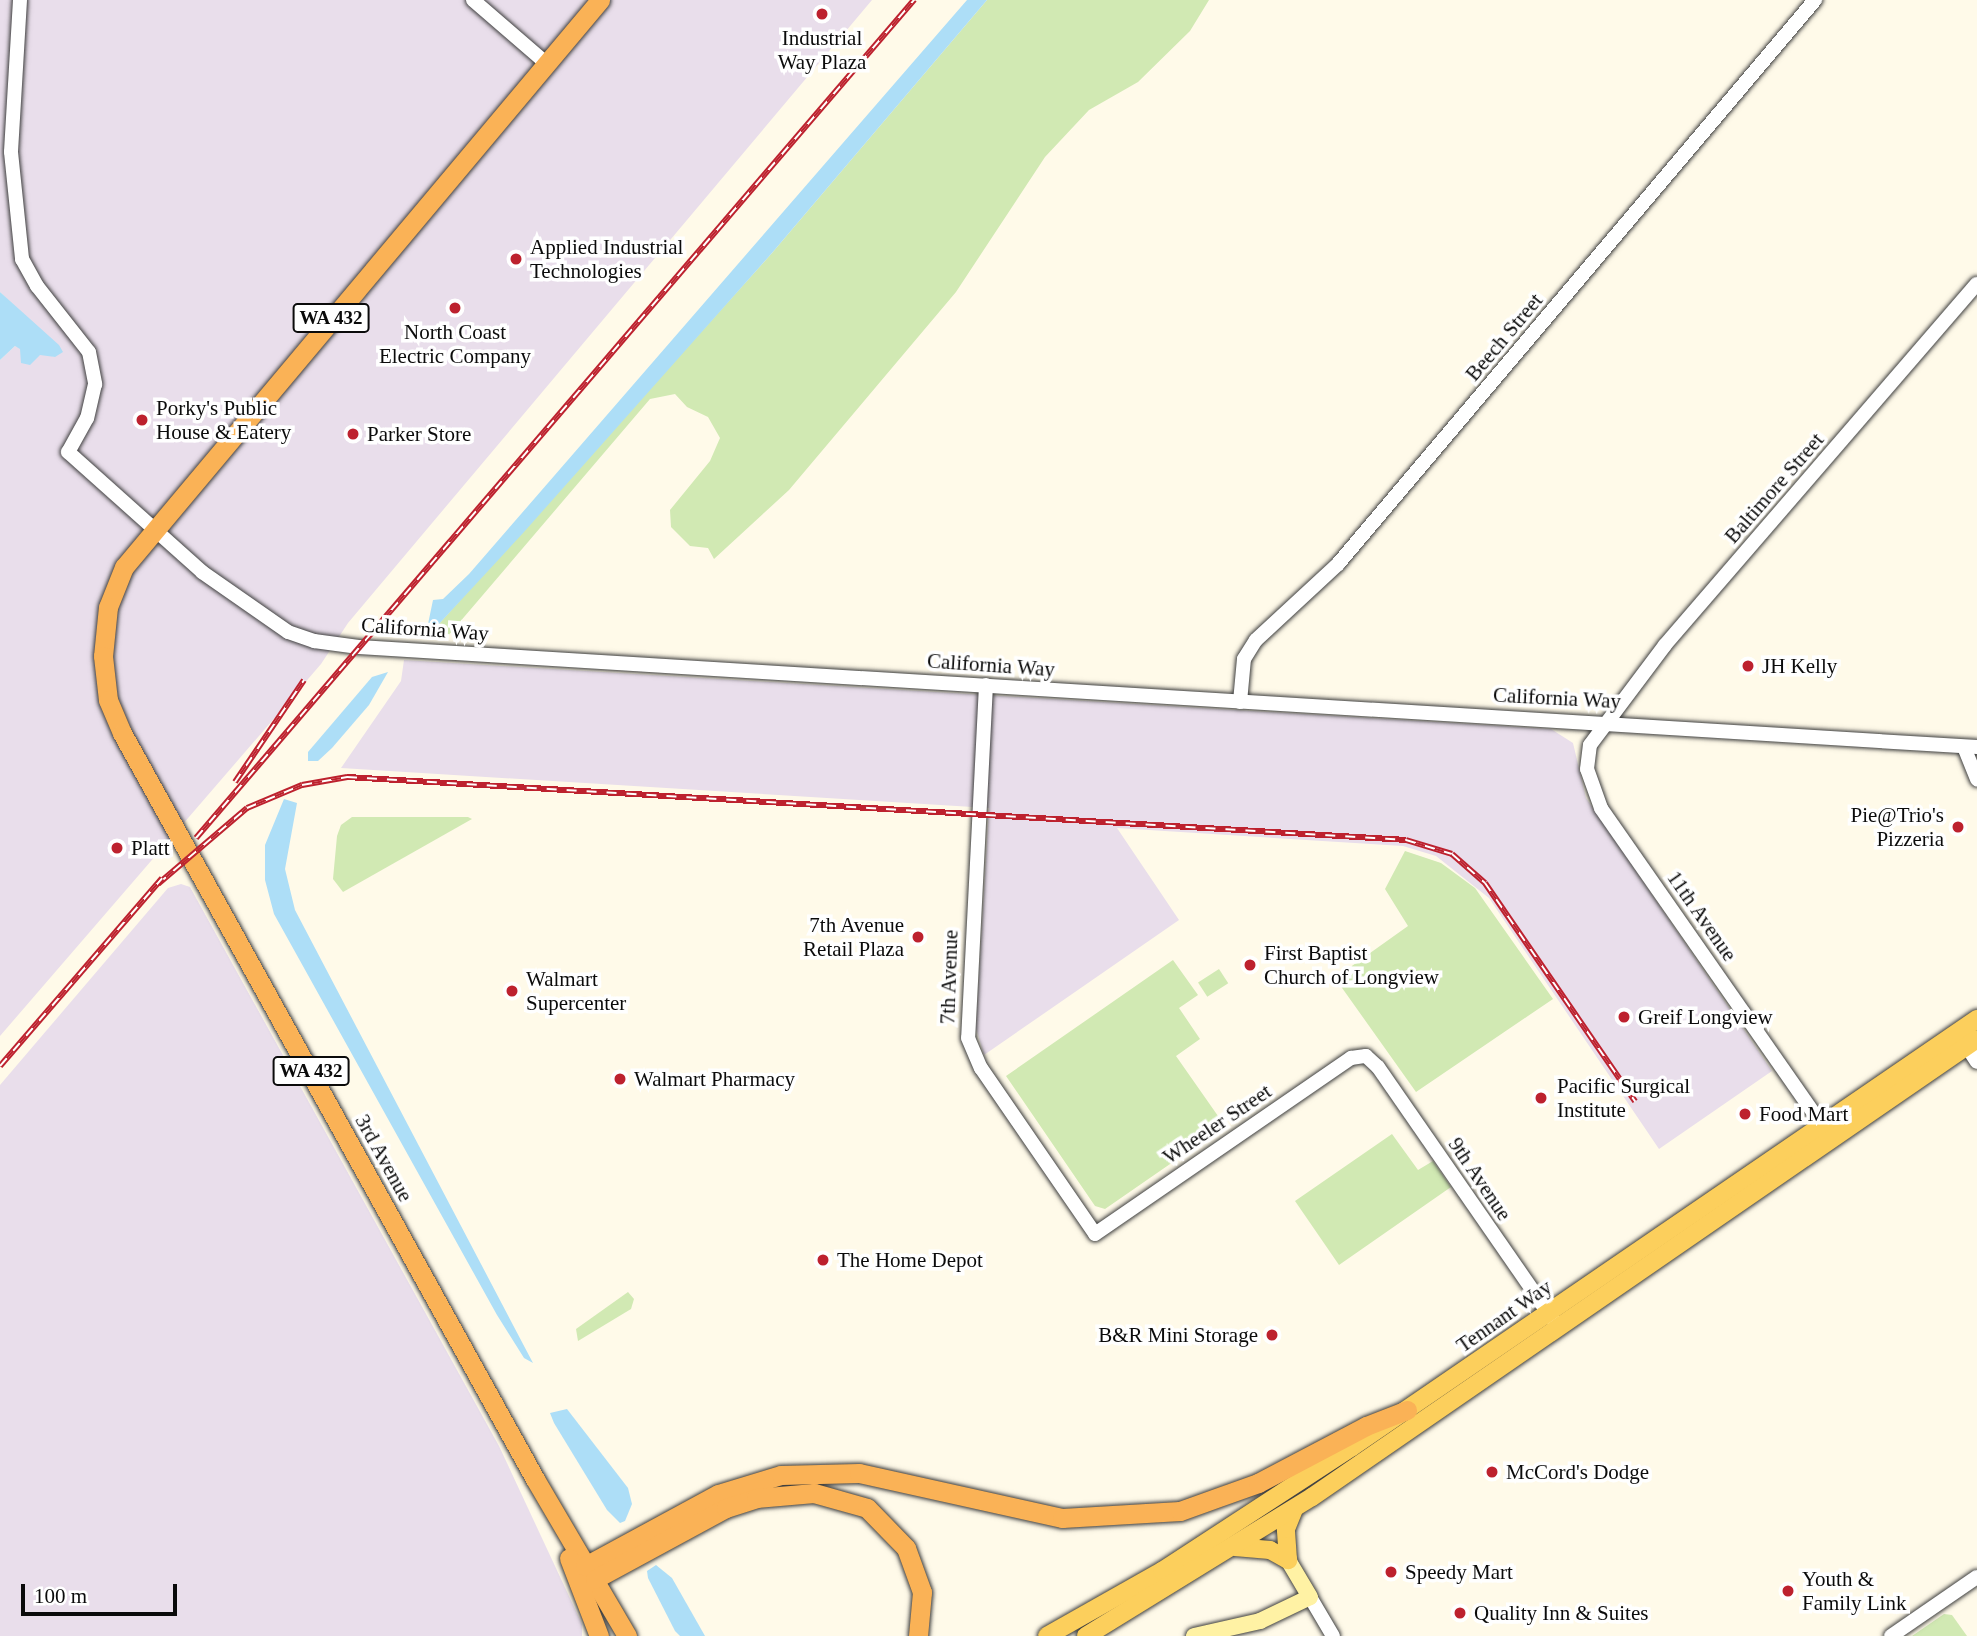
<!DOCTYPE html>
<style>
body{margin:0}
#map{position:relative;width:1977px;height:1636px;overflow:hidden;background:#fffae9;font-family:Georgia,serif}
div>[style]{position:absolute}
.industrial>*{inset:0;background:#e9deeb}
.green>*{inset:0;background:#d1e9b3;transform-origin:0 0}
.water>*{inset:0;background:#addef7}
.roads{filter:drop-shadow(0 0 2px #3e3e3e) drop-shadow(0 0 2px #3e3e3e)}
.tertiary>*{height:14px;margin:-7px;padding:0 7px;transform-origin:7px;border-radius:7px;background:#fff}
.secondary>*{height:16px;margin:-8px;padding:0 8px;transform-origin:8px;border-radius:8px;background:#fff2a4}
.primary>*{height:18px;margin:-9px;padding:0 9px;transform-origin:9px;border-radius:9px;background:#fccf5c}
.trunk>*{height:19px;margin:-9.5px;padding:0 9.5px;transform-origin:9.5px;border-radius:9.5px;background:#fab256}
.rail>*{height:6px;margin-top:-3px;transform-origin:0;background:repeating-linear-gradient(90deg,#fff 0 10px,#bd212e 0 20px);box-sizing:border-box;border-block:2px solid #bd212e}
.dots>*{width:19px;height:19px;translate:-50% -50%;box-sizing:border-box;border:4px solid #fff;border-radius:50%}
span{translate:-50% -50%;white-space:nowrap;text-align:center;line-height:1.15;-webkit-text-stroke:7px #fff;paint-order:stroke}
.shield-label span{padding:2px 5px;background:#fff;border:2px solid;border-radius:5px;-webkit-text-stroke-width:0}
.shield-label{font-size:19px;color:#0b0b0b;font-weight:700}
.poi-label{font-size:21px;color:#0b0b0b}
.left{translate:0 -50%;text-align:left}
.right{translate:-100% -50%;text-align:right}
.street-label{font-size:21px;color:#0b0b0b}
.scale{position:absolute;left:21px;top:1584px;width:156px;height:32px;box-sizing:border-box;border:4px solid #0b0b0b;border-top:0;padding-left:9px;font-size:21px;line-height:24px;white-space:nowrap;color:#0b0b0b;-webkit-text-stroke:5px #fff;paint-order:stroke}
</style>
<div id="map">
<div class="industrial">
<div style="clip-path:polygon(0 0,872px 0,348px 623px,321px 664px,0 1036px,0 360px,15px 346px,55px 357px,38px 328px,0 292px)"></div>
<div style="clip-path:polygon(404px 660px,1551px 729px,1573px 743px,1586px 798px,1772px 1071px,1659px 1149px,1489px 898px,1436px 856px,1403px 846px,1117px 828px,1179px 920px,984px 1055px,976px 1028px,989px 808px,341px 768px,401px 681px)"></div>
<div style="clip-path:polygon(181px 884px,190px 887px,499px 1446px,582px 1624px,582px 1636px,0 1636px,0 1085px,168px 888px)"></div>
</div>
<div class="green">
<div style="clip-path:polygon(987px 0,1209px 0,1190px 31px,1138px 82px,1089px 110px,1045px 157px,956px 292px,789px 490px,714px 559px,708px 548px,690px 546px,671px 527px,670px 510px,710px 461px,720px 438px,708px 417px,687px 407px,675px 394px,650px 399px,447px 637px,438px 625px,772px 253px)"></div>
<div style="clip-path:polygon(352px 817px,468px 817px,472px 819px,343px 892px,333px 879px,337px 836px,341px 825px)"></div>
<div style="clip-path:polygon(1405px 851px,1441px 863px,1475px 888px,1553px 999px,1416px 1092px,1335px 978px,1408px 926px,1385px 889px)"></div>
<div style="clip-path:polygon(1173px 960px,1198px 995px,1179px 1008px,1200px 1039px,1176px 1056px,1225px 1126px,1105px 1209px,1095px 1206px,1006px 1076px)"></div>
<div style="left:1219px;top:969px;width:17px;height:25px;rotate:57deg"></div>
<div style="clip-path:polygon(1392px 1134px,1418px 1170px,1433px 1161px,1451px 1187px,1339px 1265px,1295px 1201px)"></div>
<div style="clip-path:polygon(628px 1292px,634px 1299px,631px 1309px,578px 1341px,576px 1329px)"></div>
<div style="clip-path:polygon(1944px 1614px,1952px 1615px,1967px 1636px,1912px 1636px)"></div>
</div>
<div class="water">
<div style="clip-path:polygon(967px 0,987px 0,772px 253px,524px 532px,438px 625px,428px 624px,433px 600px,443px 599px,469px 574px)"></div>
<div style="clip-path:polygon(0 292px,59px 345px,63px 352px,55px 357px,40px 355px,30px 365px,21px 363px,20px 349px,15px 346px,0 360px)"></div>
<div style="clip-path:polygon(388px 672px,369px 705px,332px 748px,318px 761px,308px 761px,308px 752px,372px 677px)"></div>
<div style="clip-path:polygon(284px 799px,297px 803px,285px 869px,295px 910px,533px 1363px,524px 1358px,497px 1315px,274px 914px,265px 880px,265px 845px)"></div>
<div style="clip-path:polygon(567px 1409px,628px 1488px,632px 1504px,625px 1521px,620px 1523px,607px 1510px,554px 1423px,550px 1413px)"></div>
<div style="clip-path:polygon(656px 1565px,672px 1578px,705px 1636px,680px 1636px,675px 1631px,648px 1578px,647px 1571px)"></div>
</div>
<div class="roads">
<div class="tertiary">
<div style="left:20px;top:0;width:152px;rotate:93.4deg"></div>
<div style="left:11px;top:152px;width:108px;rotate:84.1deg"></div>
<div style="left:22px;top:259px;width:31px;rotate:61deg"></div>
<div style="left:37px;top:286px;width:84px;rotate:51.8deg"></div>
<div style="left:89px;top:352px;width:33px;rotate:79deg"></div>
<div style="left:95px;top:384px;width:35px;rotate:103deg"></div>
<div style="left:87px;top:418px;width:39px;rotate:119deg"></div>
<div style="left:68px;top:452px;width:180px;rotate:41.8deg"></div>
<div style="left:202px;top:572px;width:105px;rotate:34.9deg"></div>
<div style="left:288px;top:632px;width:28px;rotate:19deg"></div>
<div style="left:314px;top:641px;width:45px;rotate:7.6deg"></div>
<div style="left:359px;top:647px;width:1621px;rotate:3.54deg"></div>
<div style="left:473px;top:0;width:96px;rotate:40.8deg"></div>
<div style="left:986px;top:685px;width:353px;rotate:92.9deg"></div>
<div style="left:968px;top:1038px;width:33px;rotate:67deg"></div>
<div style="left:981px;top:1068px;width:201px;rotate:55.5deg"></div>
<div style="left:1095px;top:1234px;width:311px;rotate:-34.5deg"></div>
<div style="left:1351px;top:1058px;width:15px;rotate:-8deg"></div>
<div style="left:1366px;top:1056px;width:16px;rotate:43deg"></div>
<div style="left:1378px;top:1067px;width:308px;rotate:55.3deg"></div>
<div style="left:1240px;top:702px;width:43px;rotate:-84.7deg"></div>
<div style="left:1244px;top:659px;width:22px;rotate:-58deg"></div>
<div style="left:1256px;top:640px;width:112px;rotate:-42.8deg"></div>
<div style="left:1338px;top:564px;width:739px;rotate:-49.78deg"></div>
<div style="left:1964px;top:747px;width:35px;rotate:68deg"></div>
<div style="left:1962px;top:1039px;width:27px;rotate:57deg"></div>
<div style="left:1822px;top:1125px;width:386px;rotate:-124.9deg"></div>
<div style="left:1601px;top:808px;width:41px;rotate:-109.7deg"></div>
<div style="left:1587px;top:769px;width:24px;rotate:-83deg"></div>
<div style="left:1590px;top:745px;width:125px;rotate:-53.1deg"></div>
<div style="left:1665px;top:645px;width:477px;rotate:-49.2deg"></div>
<div style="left:1310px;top:1597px;width:45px;rotate:59.5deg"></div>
<div style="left:1891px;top:1636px;width:104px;rotate:-34.5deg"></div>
</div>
<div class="secondary">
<div style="left:1194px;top:1636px;width:68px;rotate:-12.8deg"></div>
<div style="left:1260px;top:1621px;width:55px;rotate:-25.6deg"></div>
<div style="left:1310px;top:1597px;width:43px;rotate:-120.7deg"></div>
</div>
<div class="primary">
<div style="left:1235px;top:1547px;width:35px;rotate:5deg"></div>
<div style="left:1270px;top:1550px;width:21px;rotate:29deg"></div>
<div style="left:1288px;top:1560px;width:31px;rotate:-94deg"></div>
<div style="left:1286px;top:1529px;width:22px;rotate:-68deg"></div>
<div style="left:1047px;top:1636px;width:132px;rotate:-29.5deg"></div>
<div style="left:1162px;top:1571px;width:227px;rotate:-33.1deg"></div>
<div style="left:1352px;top:1447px;width:758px;rotate:-34.4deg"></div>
<div style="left:1086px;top:1636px;width:265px;rotate:-31.6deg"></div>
<div style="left:1312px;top:1497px;width:807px;rotate:-34.56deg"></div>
</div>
<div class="trunk">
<div style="left:600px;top:0;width:740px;rotate:130.01deg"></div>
<div style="left:124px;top:567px;width:43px;rotate:111.8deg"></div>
<div style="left:108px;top:607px;width:49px;rotate:95.8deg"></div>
<div style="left:103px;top:656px;width:44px;rotate:83.5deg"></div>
<div style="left:108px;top:700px;width:36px;rotate:67deg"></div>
<div style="left:122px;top:733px;width:853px;rotate:61.03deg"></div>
<div style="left:535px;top:1479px;width:182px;rotate:59.6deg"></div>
<div style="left:569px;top:1558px;width:84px;rotate:69deg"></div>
<div style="left:585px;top:1566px;width:151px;rotate:-28.4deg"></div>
<div style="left:718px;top:1494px;width:66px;rotate:-16.8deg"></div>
<div style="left:781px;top:1475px;width:78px;rotate:-1.5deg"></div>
<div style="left:859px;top:1473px;width:208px;rotate:12.5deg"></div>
<div style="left:1062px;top:1518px;width:118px;rotate:-3.4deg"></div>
<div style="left:1180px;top:1511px;width:83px;rotate:-19.7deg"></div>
<div style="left:1258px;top:1483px;width:122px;rotate:-27.8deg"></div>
<div style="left:1366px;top:1426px;width:44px;rotate:-21.3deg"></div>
<div style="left:595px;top:1579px;width:149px;rotate:-28.5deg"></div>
<div style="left:726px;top:1508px;width:32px;rotate:-18deg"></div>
<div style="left:756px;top:1498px;width:58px;rotate:-4.9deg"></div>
<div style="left:814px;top:1493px;width:55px;rotate:15.8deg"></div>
<div style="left:867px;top:1508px;width:56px;rotate:45.7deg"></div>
<div style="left:906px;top:1548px;width:47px;rotate:70deg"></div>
<div style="left:922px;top:1592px;width:44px;rotate:95.2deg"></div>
</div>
</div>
<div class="rail">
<div style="left:235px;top:782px;width:123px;rotate:-55.9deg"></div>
<div style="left:196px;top:838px;width:1104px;rotate:-49.41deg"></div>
<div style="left:158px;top:884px;width:117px;rotate:-40.5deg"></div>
<div style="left:247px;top:808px;width:60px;rotate:-22.7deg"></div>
<div style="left:302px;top:785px;width:46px;rotate:-10.1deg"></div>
<div style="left:347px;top:777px;width:1061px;rotate:3.4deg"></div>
<div style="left:1406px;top:840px;width:48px;rotate:16.9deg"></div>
<div style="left:1452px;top:854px;width:44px;rotate:41.3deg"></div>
<div style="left:1485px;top:883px;width:265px;rotate:55.5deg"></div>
<div style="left:0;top:1066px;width:248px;rotate:-49.2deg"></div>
</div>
<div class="dots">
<div style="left:822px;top:14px;background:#bd212e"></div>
<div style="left:516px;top:259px;background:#bd212e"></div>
<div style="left:455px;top:308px;background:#bd212e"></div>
<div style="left:142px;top:420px;background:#bd212e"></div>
<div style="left:353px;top:434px;background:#bd212e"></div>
<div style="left:1748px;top:666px;background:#bd212e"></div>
<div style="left:1958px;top:827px;background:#bd212e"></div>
<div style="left:117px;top:848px;background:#bd212e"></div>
<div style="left:918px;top:937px;background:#bd212e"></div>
<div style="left:1250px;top:965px;background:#bd212e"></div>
<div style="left:512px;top:991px;background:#bd212e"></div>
<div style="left:1624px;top:1017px;background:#bd212e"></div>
<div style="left:620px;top:1079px;background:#bd212e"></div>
<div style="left:1541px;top:1098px;background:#bd212e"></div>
<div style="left:1745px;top:1114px;background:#bd212e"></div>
<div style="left:823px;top:1260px;background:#bd212e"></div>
<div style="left:1272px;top:1335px;background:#bd212e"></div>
<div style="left:1492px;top:1472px;background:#bd212e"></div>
<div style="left:1391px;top:1572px;background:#bd212e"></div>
<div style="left:1788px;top:1591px;background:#bd212e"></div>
<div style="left:1460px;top:1613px;background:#bd212e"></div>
</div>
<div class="shield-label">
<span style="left:331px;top:318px">WA 432</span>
<span style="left:311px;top:1071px">WA 432</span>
</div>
<div class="poi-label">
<span style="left:822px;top:50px">Industrial<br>Way Plaza</span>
<span class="left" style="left:530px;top:259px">Applied Industrial<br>Technologies</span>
<span style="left:455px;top:344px">North Coast<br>Electric Company</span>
<span class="left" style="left:156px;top:420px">Porky's Public<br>House &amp; Eatery</span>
<span class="left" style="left:367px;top:434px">Parker Store</span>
<span class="left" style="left:1762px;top:666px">JH Kelly</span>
<span class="right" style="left:1944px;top:827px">Pie@Trio's<br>Pizzeria</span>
<span class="left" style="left:131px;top:848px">Platt</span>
<span class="right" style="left:904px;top:937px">7th Avenue<br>Retail Plaza</span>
<span class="left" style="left:1264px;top:965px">First Baptist<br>Church of Longview</span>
<span class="left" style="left:526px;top:991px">Walmart<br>Supercenter</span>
<span class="left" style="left:1638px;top:1017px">Greif Longview</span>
<span class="left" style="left:634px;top:1079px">Walmart Pharmacy</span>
<span class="left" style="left:1557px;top:1098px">Pacific Surgical<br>Institute</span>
<span class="left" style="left:1759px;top:1114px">Food Mart</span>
<span class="left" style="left:837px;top:1260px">The Home Depot</span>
<span class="right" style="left:1258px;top:1335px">B&amp;R Mini Storage</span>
<span class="left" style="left:1506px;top:1472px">McCord's Dodge</span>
<span class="left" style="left:1405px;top:1572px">Speedy Mart</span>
<span class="left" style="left:1802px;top:1591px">Youth &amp;<br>Family Link</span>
<span class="left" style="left:1474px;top:1613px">Quality Inn &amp; Suites</span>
</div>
<div class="street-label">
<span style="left:1504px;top:337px;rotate:-50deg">Beech Street</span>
<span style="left:1774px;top:488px;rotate:-49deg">Baltimore Street</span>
<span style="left:425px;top:629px;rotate:4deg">California Way</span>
<span style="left:991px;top:665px;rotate:4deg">California Way</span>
<span style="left:1557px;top:698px;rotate:3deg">California Way</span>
<span style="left:1702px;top:916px;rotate:55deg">11th Avenue</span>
<span style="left:949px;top:977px;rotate:-88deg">7th Avenue</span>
<span style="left:1217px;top:1124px;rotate:-34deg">Wheeler Street</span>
<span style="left:384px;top:1158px;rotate:61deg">3rd Avenue</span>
<span style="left:1480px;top:1179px;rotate:56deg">9th Avenue</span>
<span style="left:1504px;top:1316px;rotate:-35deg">Tennant Way</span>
</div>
<div class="scale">100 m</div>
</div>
